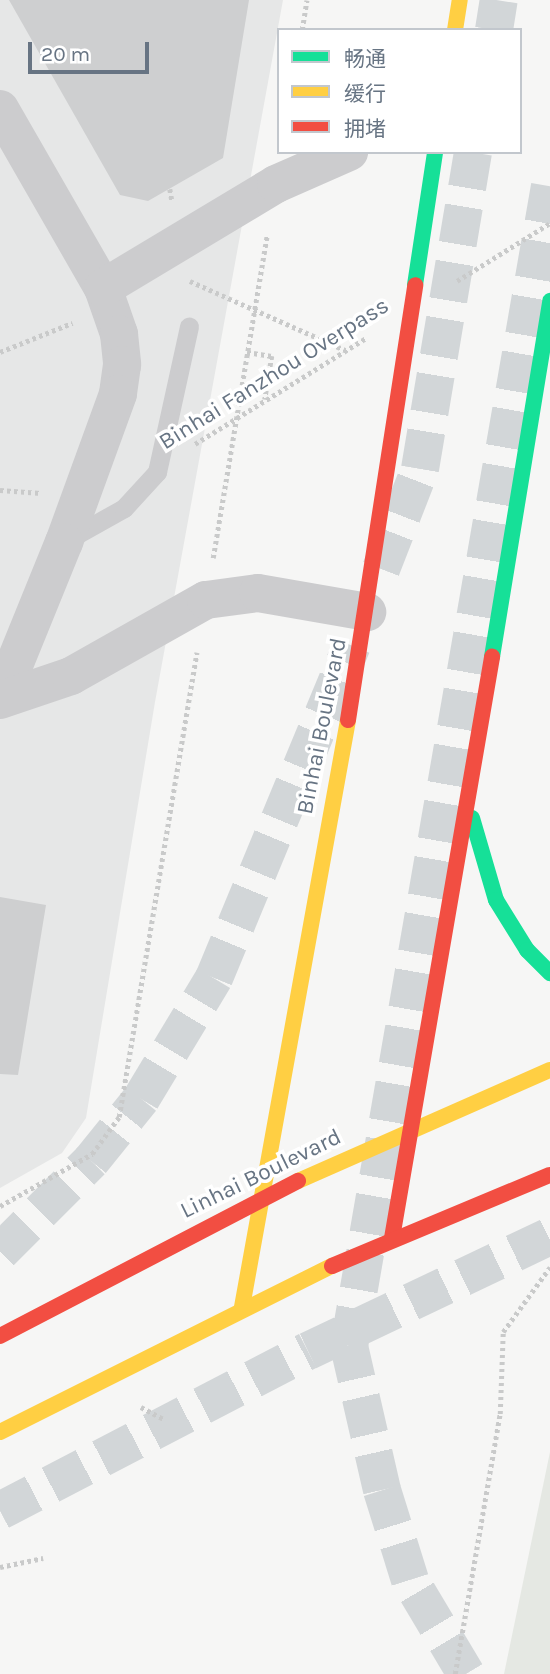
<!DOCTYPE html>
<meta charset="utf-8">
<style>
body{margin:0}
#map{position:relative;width:550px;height:1674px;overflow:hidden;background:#f6f6f5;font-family:Karla,"Noto Sans SC",sans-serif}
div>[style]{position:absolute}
.built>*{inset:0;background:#e6e7e7}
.green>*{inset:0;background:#e5e8e3}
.building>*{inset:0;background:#cecfd0}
.highway-tunnel>*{height:38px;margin-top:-19px;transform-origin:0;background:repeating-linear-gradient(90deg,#d2d6d8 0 38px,transparent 0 57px)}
.path>*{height:4.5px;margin-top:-2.25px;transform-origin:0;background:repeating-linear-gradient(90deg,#c9caca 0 3.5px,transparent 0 7px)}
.lane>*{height:19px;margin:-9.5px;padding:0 9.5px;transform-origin:9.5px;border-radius:9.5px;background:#ccccce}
.street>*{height:38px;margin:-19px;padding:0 19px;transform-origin:19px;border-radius:19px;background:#ccccce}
.fast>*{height:16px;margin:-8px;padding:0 8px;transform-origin:8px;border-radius:8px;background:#16e098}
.slow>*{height:16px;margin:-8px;padding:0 8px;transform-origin:8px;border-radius:8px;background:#ffcf43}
.jam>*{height:16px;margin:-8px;padding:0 8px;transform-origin:8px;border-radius:8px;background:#f24e42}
span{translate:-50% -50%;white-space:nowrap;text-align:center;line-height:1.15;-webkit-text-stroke:7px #fff;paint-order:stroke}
.street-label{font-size:23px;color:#677483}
.legend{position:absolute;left:277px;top:28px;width:245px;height:126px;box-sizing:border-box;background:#fff;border:2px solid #c2c7cd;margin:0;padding:9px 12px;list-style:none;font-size:21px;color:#677483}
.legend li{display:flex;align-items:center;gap:14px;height:35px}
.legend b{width:35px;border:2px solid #c2c7cd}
.scale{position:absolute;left:28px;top:42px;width:121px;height:32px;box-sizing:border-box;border:4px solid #677483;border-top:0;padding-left:9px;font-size:21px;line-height:24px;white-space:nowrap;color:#677483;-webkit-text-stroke:5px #fff;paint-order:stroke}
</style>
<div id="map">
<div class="built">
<div style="clip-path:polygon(0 0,283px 0,155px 702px,86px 1118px,62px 1153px,0 1188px)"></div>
</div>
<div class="green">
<div style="clip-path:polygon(550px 1452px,550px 1674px,504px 1674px)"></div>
</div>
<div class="building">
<div style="clip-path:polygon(9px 0,249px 0,223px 158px,148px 201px,120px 195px)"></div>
<div style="clip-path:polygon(0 897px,46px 905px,18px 1075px,0 1074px)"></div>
</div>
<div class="highway-tunnel">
<div style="left:494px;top:30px;width:30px;rotate:-81deg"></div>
<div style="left:381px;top:569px;width:107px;rotate:-68.7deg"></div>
<div style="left:420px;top:469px;width:321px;rotate:-80.5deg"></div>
<div style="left:0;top:1252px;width:129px;rotate:-45deg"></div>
<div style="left:91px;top:1161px;width:80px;rotate:-51.1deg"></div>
<div style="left:141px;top:1099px;width:141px;rotate:-58.9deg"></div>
<div style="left:214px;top:978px;width:360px;rotate:-67.5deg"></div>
<div style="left:0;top:1511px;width:347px;rotate:-27.5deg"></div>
<div style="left:308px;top:1351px;width:268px;rotate:-25.4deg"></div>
<div style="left:466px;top:1674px;width:109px;rotate:-120.8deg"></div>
<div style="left:410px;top:1580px;width:94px;rotate:-107.3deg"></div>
<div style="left:382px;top:1490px;width:148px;rotate:-102.9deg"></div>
<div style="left:349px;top:1346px;width:1177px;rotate:-80.17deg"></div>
</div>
<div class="path">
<div style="left:302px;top:30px;width:30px;rotate:-81deg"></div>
<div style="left:170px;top:189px;width:11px;rotate:80deg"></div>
<div style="left:190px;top:281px;width:170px;rotate:24deg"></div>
<div style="left:457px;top:281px;width:110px;rotate:-31.9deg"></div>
<div style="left:0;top:352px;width:78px;rotate:-21.9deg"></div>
<div style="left:247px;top:352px;width:25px;rotate:9deg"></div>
<div style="left:272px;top:356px;width:44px;rotate:99.2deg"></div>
<div style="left:195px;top:444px;width:201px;rotate:-31.8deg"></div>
<div style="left:0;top:490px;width:41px;rotate:4.2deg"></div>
<div style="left:213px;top:558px;width:327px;rotate:-80.5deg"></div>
<div style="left:0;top:1206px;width:106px;rotate:-29.5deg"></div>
<div style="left:92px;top:1154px;width:46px;rotate:-53.9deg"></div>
<div style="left:119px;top:1117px;width:471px;rotate:-80.5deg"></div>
<div style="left:141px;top:1407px;width:27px;rotate:28deg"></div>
<div style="left:0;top:1567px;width:44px;rotate:-11.8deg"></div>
<div style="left:455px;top:1674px;width:264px;rotate:-80.2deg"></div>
<div style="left:500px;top:1414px;width:82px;rotate:-87.9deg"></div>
<div style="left:503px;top:1332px;width:80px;rotate:-54.1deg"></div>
</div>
<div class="lane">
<div style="left:67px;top:540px;width:65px;rotate:-29.3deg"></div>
<div style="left:124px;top:508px;width:49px;rotate:-47.5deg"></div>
<div style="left:157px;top:472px;width:149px;rotate:-77.6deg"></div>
</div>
<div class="street">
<div style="left:0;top:109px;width:207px;rotate:60.1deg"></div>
<div style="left:103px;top:288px;width:49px;rotate:70.8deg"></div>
<div style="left:119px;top:334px;width:31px;rotate:84deg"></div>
<div style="left:122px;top:365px;width:29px;rotate:98deg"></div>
<div style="left:118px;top:394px;width:158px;rotate:110deg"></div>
<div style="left:64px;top:542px;width:170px;rotate:112.1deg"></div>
<div style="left:103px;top:288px;width:202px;rotate:-31deg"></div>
<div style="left:276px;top:184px;width:80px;rotate:-23.7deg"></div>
<div style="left:0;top:700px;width:75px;rotate:-18.7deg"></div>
<div style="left:71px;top:676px;width:155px;rotate:-29.4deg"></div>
<div style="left:206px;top:600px;width:52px;rotate:-7.7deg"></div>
<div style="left:258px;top:593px;width:111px;rotate:9.9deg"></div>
</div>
<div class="fast">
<div style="left:415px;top:285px;width:134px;rotate:-81.4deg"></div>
<div style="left:492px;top:657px;width:361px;rotate:-80.7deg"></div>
<div style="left:472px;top:818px;width:85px;rotate:73.7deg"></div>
<div style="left:496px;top:900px;width:59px;rotate:58.2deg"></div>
<div style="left:527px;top:950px;width:33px;rotate:45deg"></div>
</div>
<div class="slow">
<div style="left:455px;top:30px;width:30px;rotate:-81deg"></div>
<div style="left:298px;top:1181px;width:275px;rotate:-23.8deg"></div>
<div style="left:242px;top:1307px;width:596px;rotate:-79.76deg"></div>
<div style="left:0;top:1432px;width:371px;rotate:-26.6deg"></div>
</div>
<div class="jam">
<div style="left:348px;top:720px;width:440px;rotate:-81.2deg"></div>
<div style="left:392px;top:1238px;width:590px;rotate:-80.23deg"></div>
<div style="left:332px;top:1266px;width:236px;rotate:-22.7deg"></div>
<div style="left:0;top:1336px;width:336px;rotate:-27.5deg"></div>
</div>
<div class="street-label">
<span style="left:274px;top:374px;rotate:-32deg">Binhai Fanzhou Overpass</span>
<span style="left:322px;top:726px;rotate:-79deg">Binhai Boulevard</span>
<span style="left:261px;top:1174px;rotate:-26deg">Linhai Boulevard</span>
</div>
<ul class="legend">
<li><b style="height:9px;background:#16e098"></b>畅通</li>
<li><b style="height:9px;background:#ffcf43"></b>缓行</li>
<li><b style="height:9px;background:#f24e42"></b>拥堵</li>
</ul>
<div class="scale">20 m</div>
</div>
